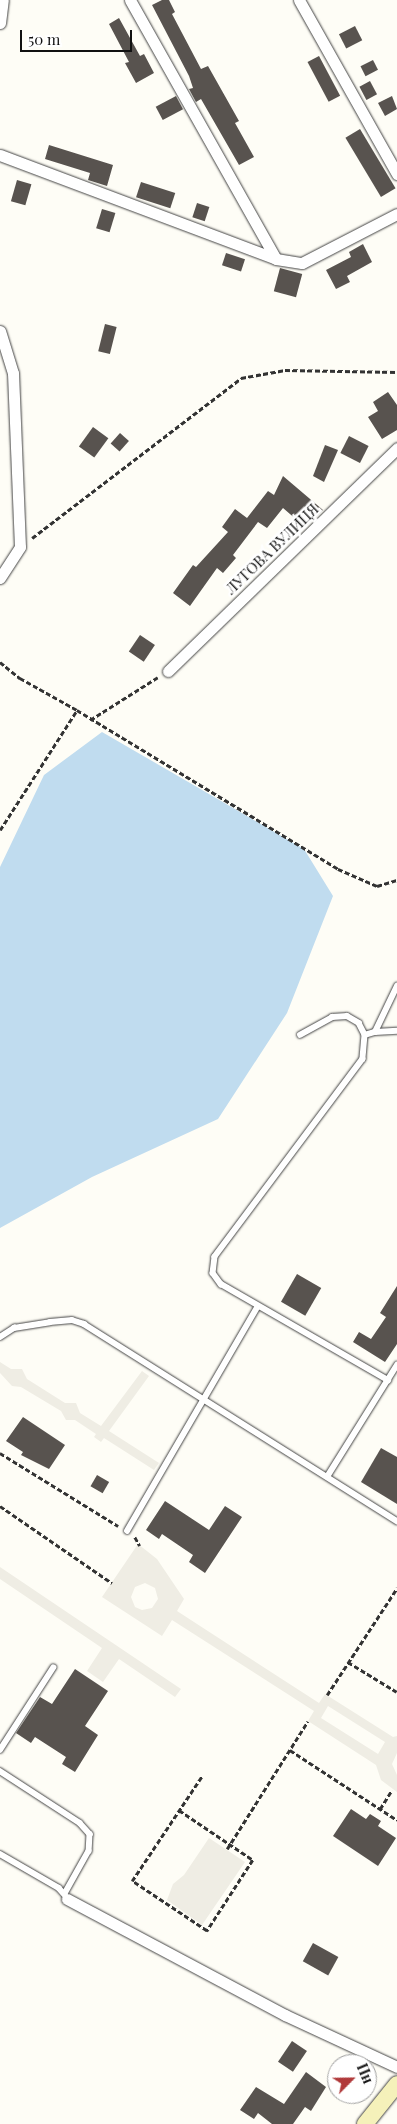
<!DOCTYPE html>
<meta charset="utf-8">
<style>
body{margin:0}
#map{position:relative;width:397px;height:2124px;overflow:hidden;background:#fefdf6;font-family:"Playfair Display",serif}
div>[style]{position:absolute}
.plaza>*{inset:0;background:#efede4}
.water>*{inset:0;background:#c0dcef}
.building>*{inset:0;background:#58534f;transform-origin:0 0}
.path>*{height:2.5px;margin-top:-1.25px;transform-origin:0;background:repeating-linear-gradient(90deg,#333 0 5px,transparent 0 7.5px)}
.roads{filter:drop-shadow(0 0 1px #444) drop-shadow(0 0 1px #444)}
.lane>*{height:5.5px;margin:-2.75px;padding:0 2.75px;transform-origin:2.75px;border-radius:2.75px;background:#fff}
.street>*{height:11px;margin:-5.5px;padding:0 5.5px;transform-origin:5.5px;border-radius:5.5px;background:#fff}
.secondary>*{height:16px;margin:-8px;padding:0 8px;transform-origin:8px;border-radius:8px;background:#f5f1ba}
span{translate:-50% -50%;white-space:nowrap;text-align:center;line-height:1.15;-webkit-text-stroke:5px #fff;paint-order:stroke}
.street-label{font-size:15px;color:#111}
.north{position:absolute;left:327px;top:2054px;width:50px;height:50px;box-sizing:border-box;background:#fff;border:1px solid #a0a0a0;border-radius:50%;rotate:67deg;font-size:14px;font-weight:700;line-height:20px;text-align:center;color:#111}
.north::after{content:'';display:block;margin:auto;width:18px;height:22px;background:#b0393a;clip-path:polygon(50% 0,100% 100%,50% 72%,0 100%)}
.scale{position:absolute;left:20px;top:30px;width:112px;height:22px;box-sizing:border-box;border:2px solid #111;border-top:0;padding-left:6px;font-size:15px;line-height:18px;white-space:nowrap;color:#111;-webkit-text-stroke:4px #fff;paint-order:stroke}
</style>
<div id="map">
<div class="plaza">
<div style="clip-path:polygon(0 1362px,11px 1369px,22px 1369px,27px 1379px,65px 1403px,76px 1403px,80px 1413px,101px 1426px,142px 1371px,149px 1376px,109px 1431px,159px 1463px,154px 1470px,104px 1438px,101px 1442px,94px 1437px,96px 1434px,75px 1420px,66px 1420px,61px 1411px,21px 1387px,12px 1386px,0 1373px)"></div>
<div style="clip-path:polygon(evenodd,138px 1544px,157px 1559px,184px 1599px,177px 1611px,319px 1703px,325px 1694px,393px 1737px,397px 1736px,397px 1753px,392px 1764px,397px 1775px,397px 1792px,381px 1780px,376px 1765px,308px 1721px,314px 1711px,172px 1620px,162px 1636px,102px 1597px,138px 1544px,145px 1583px,155px 1588px,158px 1599px,152px 1608px,142px 1610px,135px 1607px,131px 1597px,135px 1587px,145px 1583px,138px 1544px,328px 1706px,385px 1742px,378px 1754px,321px 1718px,328px 1706px)"></div>
<div style="clip-path:polygon(0 1567px,181px 1689px,175px 1697px,119px 1659px,103px 1682px,87px 1671px,102px 1648px,0 1579px)"></div>
<div style="clip-path:polygon(209px 1838px,245px 1862px,202px 1925px,167px 1900px,173px 1884px,184px 1875px)"></div>
</div>
<div class="water">
<div style="clip-path:polygon(102px 732px,304px 849px,333px 896px,287px 1013px,218px 1119px,92px 1177px,0 1228px,0 867px,44px 775px)"></div>
</div>
<div class="building">
<div style="clip-path:polygon(162px 0,169px 0,175px 12px,172px 14px,201px 69px,208px 66px,239px 121px,235px 123px,254px 157px,239px 165px,201px 99px,196px 102px,189px 89px,193px 88px,189px 76px,152px 5px)"></div>
<div style="clip-path:polygon(119px 18px,140px 56px,144px 54px,154px 73px,136px 83px,125px 63px,129px 62px,109px 24px)"></div>
<div style="left:355px;top:26px;width:16px;height:18px;rotate:63deg"></div>
<div style="left:319px;top:56px;width:45px;height:13px;rotate:62deg"></div>
<div style="left:373px;top:60px;width:11px;height:14px;rotate:63deg"></div>
<div style="left:370px;top:81px;width:15px;height:12px;rotate:62deg"></div>
<div style="left:176px;top:96px;width:15px;height:23px;rotate:62deg"></div>
<div style="clip-path:polygon(392px 96px,397px 109px,385px 116px,378px 103px)"></div>
<div style="left:360px;top:129px;width:69px;height:17px;rotate:59deg"></div>
<div style="clip-path:polygon(49px 145px,113px 165px,107px 186px,88px 180px,90px 173px,45px 159px)"></div>
<div style="left:17px;top:180px;width:15px;height:22px;rotate:16deg"></div>
<div style="left:141px;top:182px;width:36px;height:16px;rotate:18deg"></div>
<div style="left:197px;top:203px;width:13px;height:15px;rotate:18deg"></div>
<div style="left:102px;top:209px;width:14px;height:20px;rotate:17deg"></div>
<div style="clip-path:polygon(363px 244px,372px 262px,347px 276px,350px 282px,336px 289px,326px 270px,351px 257px,349px 252px)"></div>
<div style="left:226px;top:253px;width:20px;height:13px;rotate:18deg"></div>
<div style="left:280px;top:268px;width:23px;height:24px;rotate:15deg"></div>
<div style="left:105px;top:324px;width:12px;height:28px;rotate:14deg"></div>
<div style="clip-path:polygon(388px 392px,397px 405px,397px 430px,382px 439px,368px 417px,378px 411px,373px 402px)"></div>
<div style="left:93px;top:427px;width:19px;height:24px;rotate:36deg"></div>
<div style="left:120px;top:433px;width:12px;height:14px;rotate:42deg"></div>
<div style="left:349px;top:436px;width:22px;height:19px;rotate:27deg"></div>
<div style="clip-path:polygon(325px 445px,338px 450px,324px 482px,313px 476px)"></div>
<div style="clip-path:polygon(283px 476px,323px 510px,305px 527px,283px 508px,267px 528px,258px 522px,233px 555px,236px 558px,223px 573px,217px 568px,190px 606px,173px 593px,193px 565px,196px 567px,228px 532px,222px 527px,235px 509px,247px 518px,268px 491px,274px 495px)"></div>
<div style="left:140px;top:635px;width:18px;height:20px;rotate:34deg"></div>
<div style="left:297px;top:1274px;width:28px;height:32px;rotate:30deg"></div>
<div style="clip-path:polygon(397px 1286px,397px 1344px,385px 1362px,353px 1342px,359px 1332px,371px 1339px,386px 1317px,380px 1313px)"></div>
<div style="clip-path:polygon(23px 1417px,65px 1445px,49px 1469px,21px 1455px,23px 1452px,6px 1441px)"></div>
<div style="clip-path:polygon(381px 1448px,397px 1457px,397px 1504px,361px 1482px)"></div>
<div style="left:97px;top:1475px;width:14px;height:13px;rotate:30deg"></div>
<div style="clip-path:polygon(165px 1501px,209px 1530px,225px 1506px,242px 1517px,205px 1573px,189px 1562px,193px 1555px,162px 1534px,159px 1539px,146px 1530px)"></div>
<div style="clip-path:polygon(75px 1669px,108px 1691px,85px 1726px,98px 1735px,75px 1772px,62px 1764px,66px 1757px,35px 1737px,31px 1743px,16px 1733px,40px 1697px,52px 1704px)"></div>
<div style="clip-path:polygon(351px 1809px,366px 1819px,370px 1814px,381px 1821px,378px 1826px,396px 1838px,378px 1866px,333px 1836px)"></div>
<div style="left:313px;top:1943px;width:29px;height:21px;rotate:29deg"></div>
<div style="left:292px;top:2041px;width:18px;height:25px;rotate:34deg"></div>
<div style="clip-path:polygon(306px 2072px,326px 2087px,311px 2111px,305px 2107px,293px 2124px,272px 2124px,258px 2113px,254px 2119px,240px 2110px,256px 2087px,284px 2104px)"></div>
</div>
<div class="path">
<div style="left:32px;top:538px;width:263px;rotate:-37.4deg"></div>
<div style="left:241px;top:378px;width:45px;rotate:-10.3deg"></div>
<div style="left:285px;top:370px;width:112px;rotate:1deg"></div>
<div style="left:0;top:662px;width:26px;rotate:39deg"></div>
<div style="left:20px;top:678px;width:65px;rotate:29.3deg"></div>
<div style="left:77px;top:710px;width:306px;rotate:31.3deg"></div>
<div style="left:338px;top:869px;width:43px;rotate:23.6deg"></div>
<div style="left:377px;top:886px;width:21px;rotate:-17deg"></div>
<div style="left:90px;top:720px;width:80px;rotate:-32.3deg"></div>
<div style="left:0;top:830px;width:143px;rotate:-57.3deg"></div>
<div style="left:0;top:1453px;width:139px;rotate:31.7deg"></div>
<div style="left:0;top:1506px;width:136px;rotate:34.5deg"></div>
<div style="left:135px;top:1537px;width:10px;rotate:61deg"></div>
<div style="left:348px;top:1662px;width:57px;rotate:31.5deg"></div>
<div style="left:327px;top:1695px;width:128px;rotate:-56.8deg"></div>
<div style="left:290px;top:1750px;width:128px;rotate:33.2deg"></div>
<div style="left:380px;top:1809px;width:22px;rotate:-58deg"></div>
<div style="left:179px;top:1810px;width:89px;rotate:34deg"></div>
<div style="left:253px;top:1860px;width:85px;rotate:122.9deg"></div>
<div style="left:207px;top:1931px;width:90px;rotate:-146.3deg"></div>
<div style="left:132px;top:1881px;width:126px;rotate:-56.3deg"></div>
<div style="left:227px;top:1849px;width:151px;rotate:-57.7deg"></div>
</div>
<div class="roads">
<div class="lane">
<div style="left:375px;top:1032px;width:22px;rotate:-3deg"></div>
<div style="left:300px;top:1035px;width:37px;rotate:-29deg"></div>
<div style="left:332px;top:1017px;width:15px;rotate:-4deg"></div>
<div style="left:347px;top:1016px;width:14px;rotate:30deg"></div>
<div style="left:359px;top:1023px;width:13px;rotate:63deg"></div>
<div style="left:365px;top:1035px;width:24px;rotate:95deg"></div>
<div style="left:363px;top:1059px;width:247px;rotate:126.8deg"></div>
<div style="left:215px;top:1257px;width:16px;rotate:97deg"></div>
<div style="left:213px;top:1273px;width:14px;rotate:54deg"></div>
<div style="left:221px;top:1284px;width:193px;rotate:29.9deg"></div>
<div style="left:365px;top:1035px;width:10px;rotate:-17deg"></div>
<div style="left:375px;top:1032px;width:51px;rotate:-64.4deg"></div>
<div style="left:0;top:1337px;width:17px;rotate:-33deg"></div>
<div style="left:14px;top:1328px;width:36px;rotate:-9deg"></div>
<div style="left:50px;top:1322px;width:22px;rotate:-5deg"></div>
<div style="left:72px;top:1320px;width:13px;rotate:18deg"></div>
<div style="left:84px;top:1324px;width:370px;rotate:32.2deg"></div>
<div style="left:327px;top:1477px;width:132px;rotate:-58deg"></div>
<div style="left:127px;top:1531px;width:260px;rotate:-59.8deg"></div>
<div style="left:0;top:1750px;width:98px;rotate:-57.1deg"></div>
<div style="left:0;top:1771px;width:95px;rotate:33deg"></div>
<div style="left:80px;top:1823px;width:15px;rotate:48deg"></div>
<div style="left:90px;top:1834px;width:17px;rotate:93deg"></div>
<div style="left:89px;top:1851px;width:49px;rotate:119.2deg"></div>
<div style="left:0;top:1854px;width:68px;rotate:30deg"></div>
<div style="left:59px;top:1888px;width:9px;rotate:49deg"></div>
</div>
<div class="street">
<div style="left:130px;top:0;width:297px;rotate:60.6deg"></div>
<div style="left:276px;top:259px;width:26px;rotate:9deg"></div>
<div style="left:302px;top:263px;width:107px;rotate:-27.3deg"></div>
<div style="left:299px;top:0;width:200px;rotate:60.6deg"></div>
<div style="left:0;top:23px;width:23px;rotate:-83deg"></div>
<div style="left:0;top:155px;width:295px;rotate:20.6deg"></div>
<div style="left:0;top:331px;width:44px;rotate:72.8deg"></div>
<div style="left:13px;top:373px;width:174px;rotate:87.7deg"></div>
<div style="left:20px;top:547px;width:37px;rotate:123deg"></div>
<div style="left:168px;top:671px;width:320px;rotate:-44.2deg"></div>
<div style="left:67px;top:1899px;width:247px;rotate:28deg"></div>
<div style="left:285px;top:2015px;width:123px;rotate:24.9deg"></div>
</div>
<div class="secondary">
<div style="left:365px;top:2124px;width:51px;rotate:-51.3deg"></div>
</div>
</div>
<div class="street-label">
<span style="left:272px;top:549px;rotate:-44deg">ЛУГОВА ВУЛИЦЯ</span>
</div>
<div class="north">Пн</div>
<div class="scale">50 m</div>
</div>
